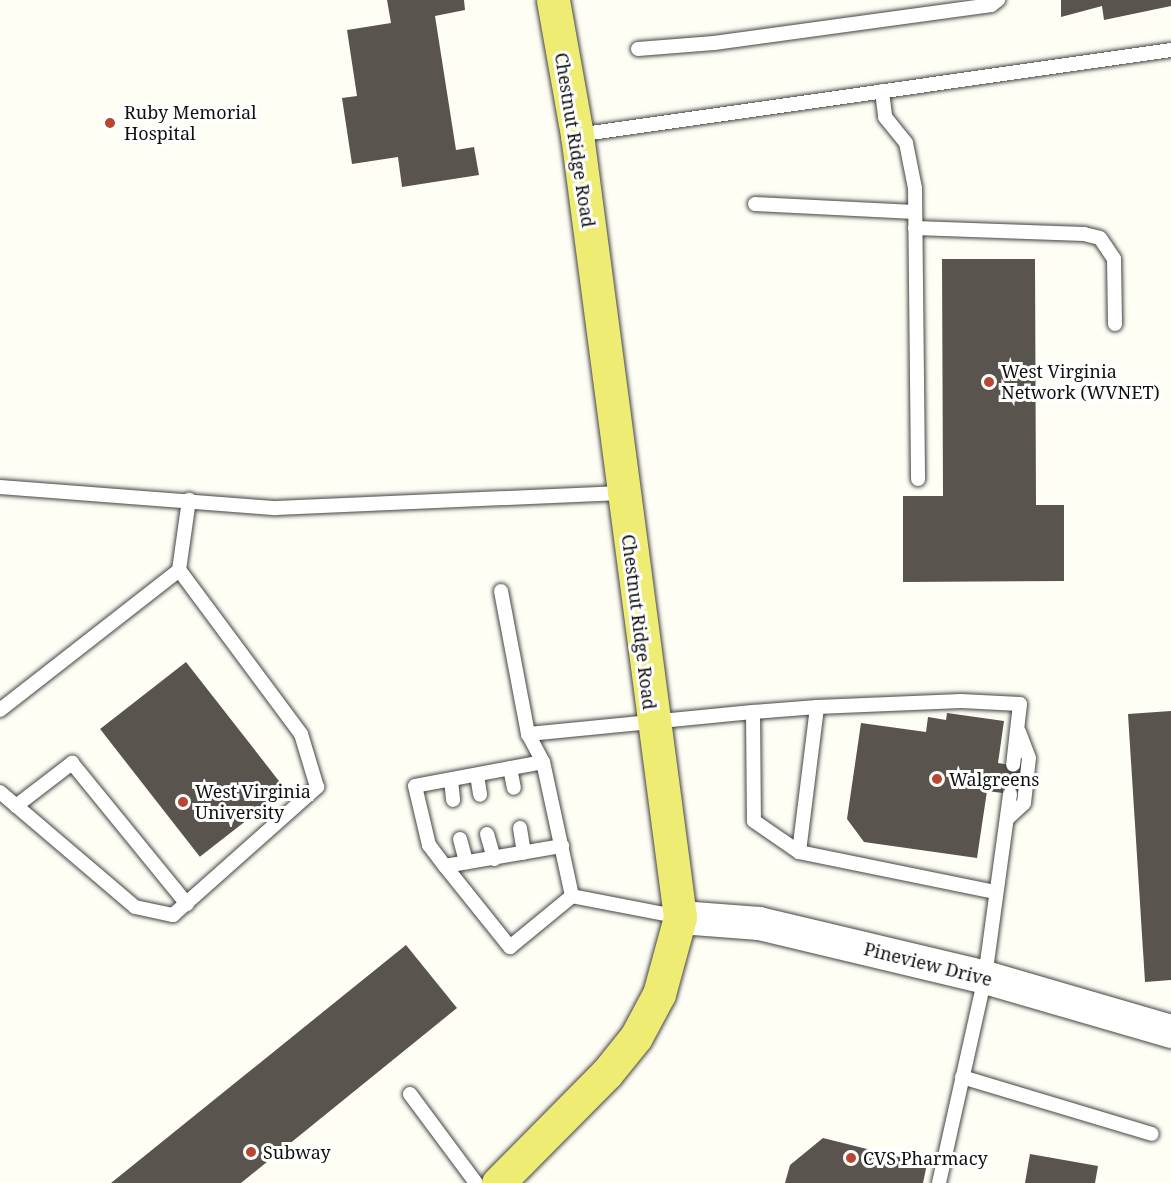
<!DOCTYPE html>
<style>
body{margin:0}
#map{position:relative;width:1171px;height:1183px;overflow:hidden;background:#fefef5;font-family:"Noto Serif",serif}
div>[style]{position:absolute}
.building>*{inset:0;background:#59544d;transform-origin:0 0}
.roads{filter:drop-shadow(0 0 2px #434343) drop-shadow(0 0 2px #434343)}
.service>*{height:14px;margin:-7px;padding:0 7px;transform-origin:7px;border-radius:7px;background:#fff}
.tertiary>*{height:33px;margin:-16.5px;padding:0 16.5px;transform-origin:16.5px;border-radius:16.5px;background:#fff}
.primary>*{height:33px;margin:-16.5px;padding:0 16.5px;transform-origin:16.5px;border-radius:16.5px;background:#efec74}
.dots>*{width:16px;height:16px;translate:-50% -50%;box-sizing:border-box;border:3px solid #fff;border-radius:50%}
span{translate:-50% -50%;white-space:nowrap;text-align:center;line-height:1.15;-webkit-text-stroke:6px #fff;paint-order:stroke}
.poi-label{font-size:18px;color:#101010}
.left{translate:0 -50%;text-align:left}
.street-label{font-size:18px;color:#101010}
</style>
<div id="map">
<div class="building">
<div style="clip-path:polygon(387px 0,464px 0,465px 10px,435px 16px,456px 150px,474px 147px,479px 175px,402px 187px,398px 157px,352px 164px,342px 98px,357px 96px,347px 30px,391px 23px)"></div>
<div style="clip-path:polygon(1061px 0,1171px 0,1171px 6px,1104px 20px,1102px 6px,1061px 17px)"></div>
<div style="clip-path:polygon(942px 259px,1035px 259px,1036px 505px,1064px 505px,1064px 581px,903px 582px,903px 496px,943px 496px)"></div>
<div style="left:186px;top:662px;width:162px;height:109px;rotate:52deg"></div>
<div style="clip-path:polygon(1171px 711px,1171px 980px,1145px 982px,1128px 714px)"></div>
<div style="clip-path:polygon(947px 713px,1004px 721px,998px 763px,1022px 767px,1018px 795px,987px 791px,977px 858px,864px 842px,847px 819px,861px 723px,926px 732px,928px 717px,946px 720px)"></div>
<div style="clip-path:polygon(406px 945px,457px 1008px,241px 1183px,111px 1183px)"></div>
<div style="clip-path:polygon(823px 1138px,927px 1164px,923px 1183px,785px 1183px,790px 1165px)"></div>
<div style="clip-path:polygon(1030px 1154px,1098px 1166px,1095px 1183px,1025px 1183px)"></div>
</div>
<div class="roads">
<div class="service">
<div style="left:638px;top:49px;width:76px;rotate:-4.5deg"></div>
<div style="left:714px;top:43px;width:280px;rotate:-7.8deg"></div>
<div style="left:991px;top:5px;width:9px;rotate:-36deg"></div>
<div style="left:882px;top:91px;width:26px;rotate:83deg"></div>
<div style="left:885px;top:117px;width:33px;rotate:51deg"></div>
<div style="left:906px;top:143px;width:46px;rotate:78.7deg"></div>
<div style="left:915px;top:188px;width:291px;rotate:89.4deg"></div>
<div style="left:577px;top:135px;width:600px;rotate:-8.14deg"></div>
<div style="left:755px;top:204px;width:160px;rotate:2.9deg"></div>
<div style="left:915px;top:228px;width:169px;rotate:2deg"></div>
<div style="left:1084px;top:234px;width:16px;rotate:14deg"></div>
<div style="left:1100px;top:238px;width:25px;rotate:56deg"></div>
<div style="left:1114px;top:259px;width:65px;rotate:89.1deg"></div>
<div style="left:0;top:487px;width:277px;rotate:4.4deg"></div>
<div style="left:276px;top:508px;width:346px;rotate:-2.5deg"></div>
<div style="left:501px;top:591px;width:146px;rotate:79.3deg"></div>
<div style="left:817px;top:707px;width:144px;rotate:-2.4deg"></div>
<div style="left:961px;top:701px;width:59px;rotate:2.9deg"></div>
<div style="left:1020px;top:704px;width:61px;rotate:96.5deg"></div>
<div style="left:0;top:710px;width:227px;rotate:-38deg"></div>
<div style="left:179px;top:570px;width:71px;rotate:-81.9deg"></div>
<div style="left:543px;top:762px;width:130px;rotate:169.4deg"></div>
<div style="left:415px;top:786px;width:61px;rotate:76.7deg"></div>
<div style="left:429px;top:845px;width:26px;rotate:53deg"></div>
<div style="left:445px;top:866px;width:119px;rotate:-9.7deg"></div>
<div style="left:510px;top:768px;width:20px;rotate:79deg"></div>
<div style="left:477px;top:775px;width:20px;rotate:81deg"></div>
<div style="left:451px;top:780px;width:20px;rotate:84deg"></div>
<div style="left:0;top:792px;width:177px;rotate:40.4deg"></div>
<div style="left:135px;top:907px;width:39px;rotate:12deg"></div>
<div style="left:173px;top:915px;width:193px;rotate:-41.6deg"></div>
<div style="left:317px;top:787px;width:55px;rotate:-106.8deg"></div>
<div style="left:301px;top:734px;width:204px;rotate:-126.6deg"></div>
<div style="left:16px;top:806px;width:71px;rotate:-37.5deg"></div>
<div style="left:72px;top:763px;width:182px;rotate:50.8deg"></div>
<div style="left:1007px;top:819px;width:23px;rotate:-43deg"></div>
<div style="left:1024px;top:803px;width:45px;rotate:-83.7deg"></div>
<div style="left:1029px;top:758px;width:28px;rotate:-111deg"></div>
<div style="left:520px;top:828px;width:25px;rotate:81deg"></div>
<div style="left:487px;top:834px;width:26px;rotate:74deg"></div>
<div style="left:460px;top:839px;width:24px;rotate:75deg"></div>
<div style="left:799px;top:852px;width:146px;rotate:-82.9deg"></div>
<div style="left:817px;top:707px;width:64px;rotate:175.5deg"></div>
<div style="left:753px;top:712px;width:109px;rotate:89.5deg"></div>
<div style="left:754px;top:821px;width:55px;rotate:34.6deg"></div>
<div style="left:799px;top:852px;width:200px;rotate:11.5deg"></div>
<div style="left:445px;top:866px;width:104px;rotate:51.3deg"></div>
<div style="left:510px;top:947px;width:80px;rotate:-39.4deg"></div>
<div style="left:680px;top:917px;width:110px;rotate:-169deg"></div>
<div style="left:572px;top:896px;width:137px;rotate:-102.2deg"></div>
<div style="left:543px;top:762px;width:32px;rotate:-118deg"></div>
<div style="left:528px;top:734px;width:226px;rotate:-5.6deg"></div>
<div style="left:962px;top:1077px;width:198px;rotate:16.7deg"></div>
<div style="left:410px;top:1094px;width:111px;rotate:53.4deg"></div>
<div style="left:939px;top:1183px;width:211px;rotate:-77.4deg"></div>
<div style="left:985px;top:977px;width:185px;rotate:-82.2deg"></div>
</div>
<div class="tertiary">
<div style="left:680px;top:917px;width:79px;rotate:4.3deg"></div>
<div style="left:759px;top:923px;width:232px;rotate:13.4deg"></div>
<div style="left:985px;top:977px;width:194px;rotate:16.2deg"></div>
</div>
<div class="primary">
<div style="left:498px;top:1183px;width:155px;rotate:-45.3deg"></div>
<div style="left:607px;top:1073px;width:46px;rotate:-51.1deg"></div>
<div style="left:636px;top:1037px;width:49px;rotate:-61.9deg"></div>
<div style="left:659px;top:994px;width:80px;rotate:-74.7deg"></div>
<div style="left:680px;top:917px;width:789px;rotate:-97.5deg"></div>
<div style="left:577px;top:135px;width:137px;rotate:-100.1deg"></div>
</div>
</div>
<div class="dots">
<div style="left:110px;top:123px;background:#b84731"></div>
<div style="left:989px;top:382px;background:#b84731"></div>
<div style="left:937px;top:779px;background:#b84731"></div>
<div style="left:183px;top:802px;background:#b84731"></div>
<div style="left:251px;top:1152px;background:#b84731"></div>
<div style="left:851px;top:1158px;background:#b84731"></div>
</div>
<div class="poi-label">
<span class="left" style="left:124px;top:123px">Ruby Memorial<br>Hospital</span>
<span class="left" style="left:1001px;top:382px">West Virginia<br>Network (WVNET)</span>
<span class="left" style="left:949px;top:779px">Walgreens</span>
<span class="left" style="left:195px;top:802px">West Virginia<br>University</span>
<span class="left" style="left:263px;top:1152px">Subway</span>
<span class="left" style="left:863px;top:1158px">CVS Pharmacy</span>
</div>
<div class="street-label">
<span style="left:575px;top:140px;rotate:81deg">Chestnut Ridge Road</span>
<span style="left:639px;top:622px;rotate:83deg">Chestnut Ridge Road</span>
<span style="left:928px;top:964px;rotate:14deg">Pineview Drive</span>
</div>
</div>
